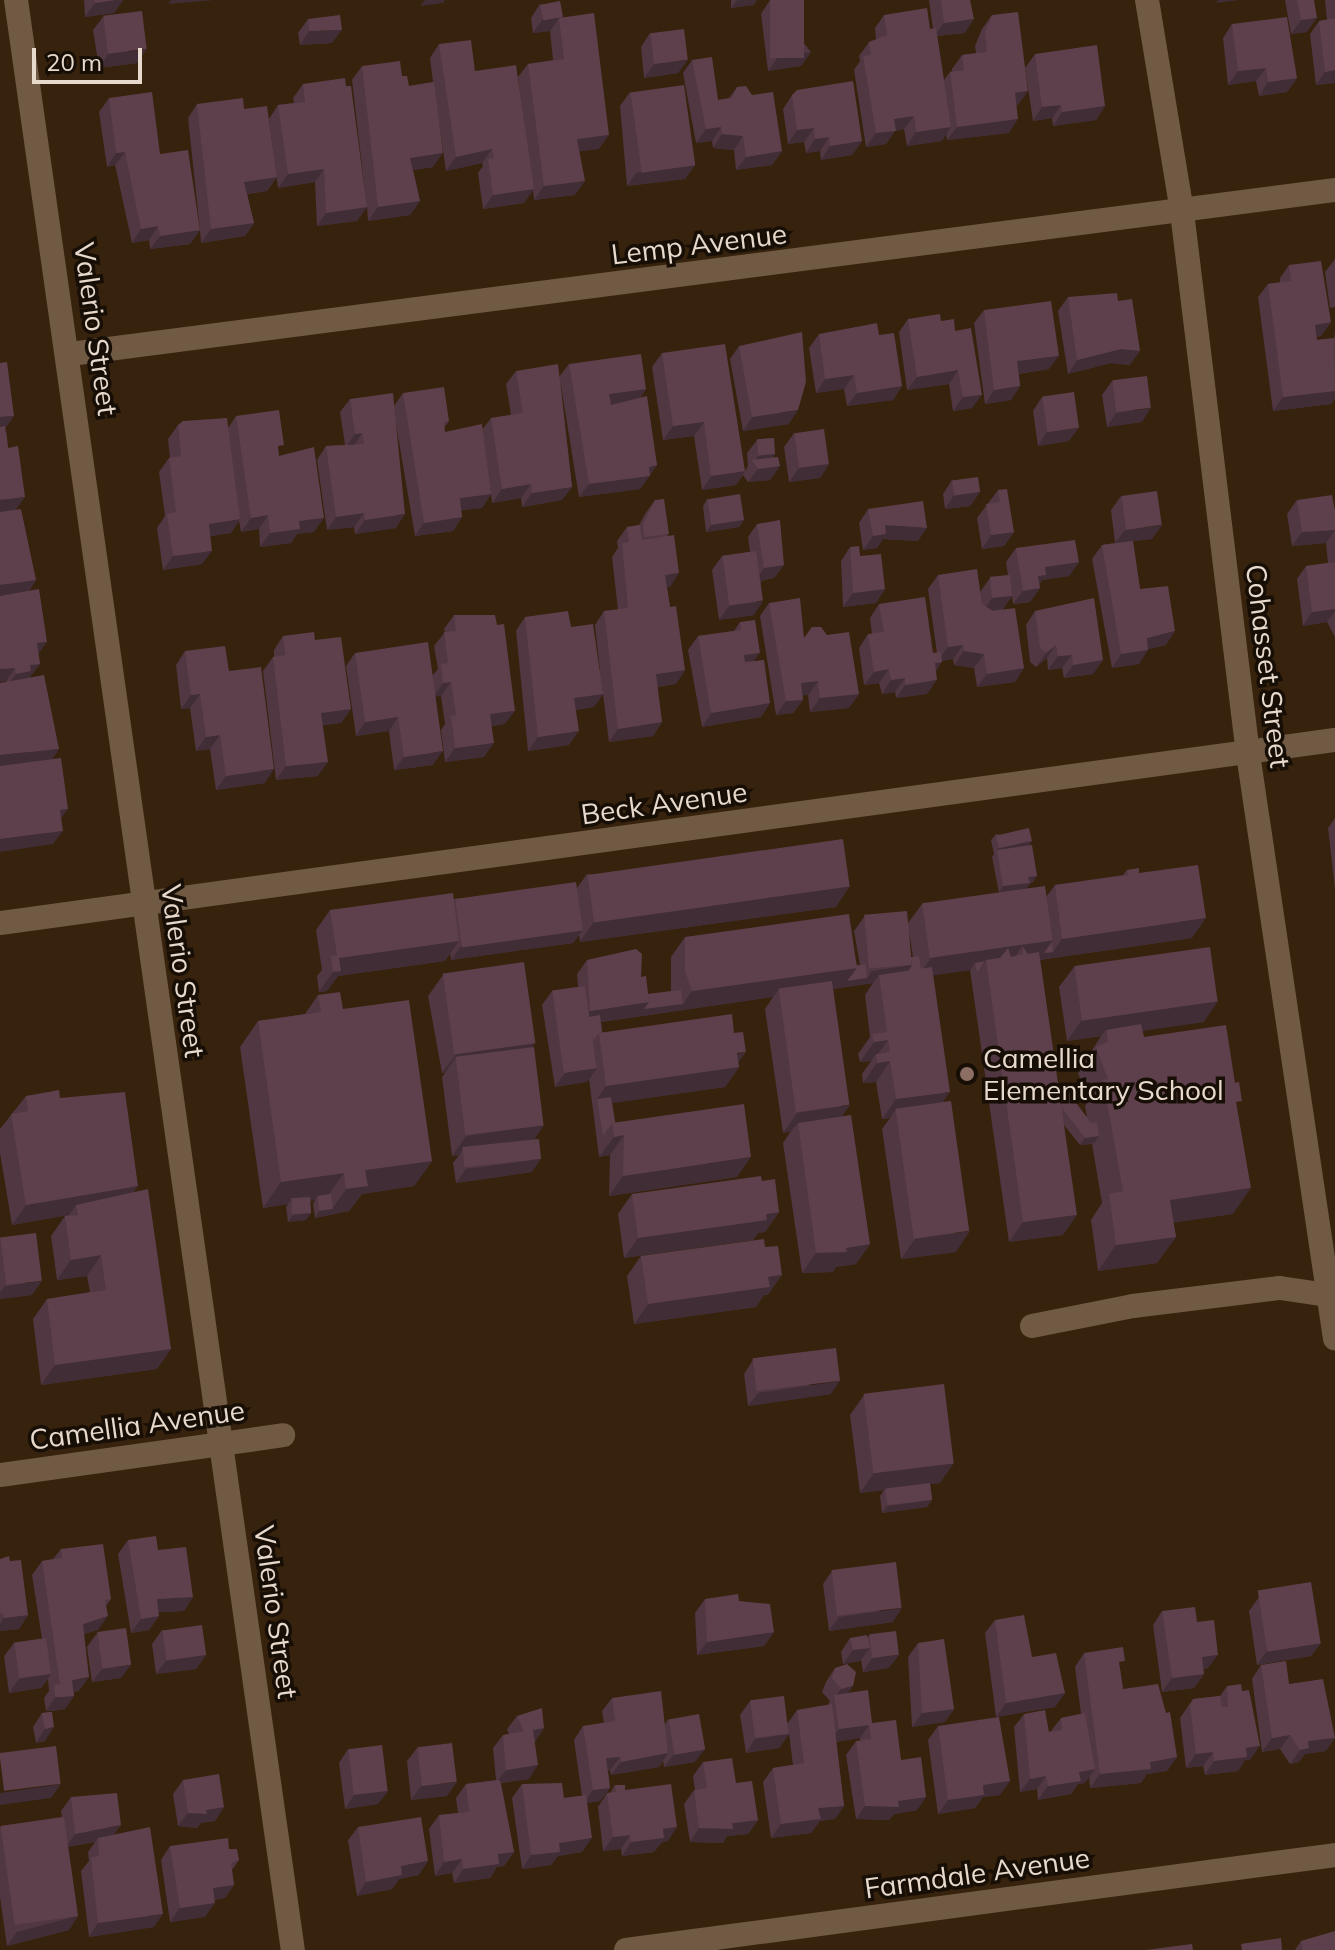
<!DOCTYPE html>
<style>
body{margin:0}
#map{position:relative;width:1335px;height:1950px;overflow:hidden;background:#36220d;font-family:Mulish,sans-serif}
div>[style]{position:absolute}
.minor>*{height:24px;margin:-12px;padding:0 12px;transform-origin:12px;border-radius:12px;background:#715a44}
.wall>*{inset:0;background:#503741}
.shaded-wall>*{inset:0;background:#412d35}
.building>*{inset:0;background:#5d404c;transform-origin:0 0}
.dots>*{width:22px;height:22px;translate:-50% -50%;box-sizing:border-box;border:4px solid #170e06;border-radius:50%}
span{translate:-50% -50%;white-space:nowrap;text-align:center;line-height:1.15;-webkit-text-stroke:7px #170e06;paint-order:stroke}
.street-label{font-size:28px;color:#e7dacd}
.poi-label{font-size:28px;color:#e7dacd}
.left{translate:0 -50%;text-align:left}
.scale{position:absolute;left:32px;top:48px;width:110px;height:36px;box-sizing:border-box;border:4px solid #e7dacd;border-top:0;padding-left:10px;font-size:24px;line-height:28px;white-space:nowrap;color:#e7dacd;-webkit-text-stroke:6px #170e06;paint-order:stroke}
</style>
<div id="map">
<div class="minor">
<div style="left:16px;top:0;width:1970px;rotate:81.92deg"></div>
<div style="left:1147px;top:0;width:215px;rotate:80.6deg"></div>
<div style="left:1182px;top:212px;width:546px;rotate:83.06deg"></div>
<div style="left:1248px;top:754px;width:591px;rotate:81.54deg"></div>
<div style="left:70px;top:354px;width:1276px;rotate:-7.39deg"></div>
<div style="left:0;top:923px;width:1347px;rotate:-7.81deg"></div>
<div style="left:1032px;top:1326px;width:103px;rotate:-11.2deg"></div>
<div style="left:1133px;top:1306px;width:148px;rotate:-7deg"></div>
<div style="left:1280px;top:1288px;width:56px;rotate:8.3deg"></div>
<div style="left:0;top:1475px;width:286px;rotate:-8deg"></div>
<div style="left:626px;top:1950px;width:715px;rotate:-7.63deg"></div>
</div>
<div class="wall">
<div style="clip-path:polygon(84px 0,123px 0,114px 13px,85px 17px)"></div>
<div style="clip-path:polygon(731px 0,757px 0,753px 5px,731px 8px)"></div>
<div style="clip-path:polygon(770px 0,811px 52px,801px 66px,768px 71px,761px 14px)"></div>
<div style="clip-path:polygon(929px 0,970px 0,965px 33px,937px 36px,944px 80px,950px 72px,952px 71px,952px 69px,962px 55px,976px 53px,975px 46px,982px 29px,992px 15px,1018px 105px,1016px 105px,1009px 133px,947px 140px,946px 134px,942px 141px,907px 146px,904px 129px,895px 131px,886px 144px,866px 147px,854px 70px,860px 61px,859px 56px,869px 42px,876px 40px,875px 28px,884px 15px,930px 29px,933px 29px)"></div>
<div style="clip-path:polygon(1285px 0,1314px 0,1307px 32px,1291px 34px)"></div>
<div style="clip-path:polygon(1325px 0,1335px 0,1335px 83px,1316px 85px,1310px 34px,1319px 21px,1327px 20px)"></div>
<div style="clip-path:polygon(540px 4px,563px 17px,599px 149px,579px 151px,575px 195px,534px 200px,533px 190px,524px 203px,483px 209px,478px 173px,483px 166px,482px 163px,446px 171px,439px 123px,433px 167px,413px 170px,420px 201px,410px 215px,368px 221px,367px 207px,357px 221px,317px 226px,315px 182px,278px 188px,269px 119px,278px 105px,294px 103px,293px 98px,303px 84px,366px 201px,352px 80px,362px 66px,402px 76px,409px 86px,433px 82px,430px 58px,439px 44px,475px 71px,524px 124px,518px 77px,528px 64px,553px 60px,550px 31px,533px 33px,531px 18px)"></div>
<div style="clip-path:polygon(103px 17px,137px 63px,99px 68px,93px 30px)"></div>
<div style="clip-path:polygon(308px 19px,332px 43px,300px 45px,298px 33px)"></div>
<div style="clip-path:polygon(1232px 24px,1297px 78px,1287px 92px,1259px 96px,1256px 81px,1228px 85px,1223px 38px)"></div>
<div style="clip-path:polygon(650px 33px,678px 73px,644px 78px,641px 47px)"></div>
<div style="clip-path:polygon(1035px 54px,1105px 106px,1096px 120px,1053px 126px,1052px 118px,1033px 121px,1025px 68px)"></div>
<div style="clip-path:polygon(692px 60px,718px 100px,729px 98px,737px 87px,782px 151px,772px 165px,736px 170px,734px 150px,713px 148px,712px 141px,696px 143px,683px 73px)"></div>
<div style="clip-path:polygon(630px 92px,695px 165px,685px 179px,627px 186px,620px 106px)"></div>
<div style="clip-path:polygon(792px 95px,862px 141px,852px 155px,821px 160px,820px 151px,806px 153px,804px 142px,788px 144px,783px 109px)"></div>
<div style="clip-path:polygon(109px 98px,160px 154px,200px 230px,188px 118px,197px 104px,244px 109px,277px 177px,267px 191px,247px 194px,254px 223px,245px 236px,201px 243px,200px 230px,190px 244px,150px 249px,149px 240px,132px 243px,115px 165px,107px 167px,99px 112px)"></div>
<div style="clip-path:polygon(1335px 259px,1335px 307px,1330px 308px,1325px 272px)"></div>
<div style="clip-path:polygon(1289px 265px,1331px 322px,1321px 336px,1316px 337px,1317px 340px,1334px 338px,1335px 333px,1335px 398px,1331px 404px,1273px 411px,1258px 297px,1268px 284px,1280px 282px,1280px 278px)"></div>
<div style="clip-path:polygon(1068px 297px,1118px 301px,1130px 365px,1111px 363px,1068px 374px,1058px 311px)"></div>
<div style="clip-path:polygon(984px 310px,1049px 369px,1019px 374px,1020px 386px,1011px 400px,985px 404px,974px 323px)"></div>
<div style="clip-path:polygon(908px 319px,941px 321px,955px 331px,972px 408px,953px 411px,949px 384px,907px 390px,899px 332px)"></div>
<div style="clip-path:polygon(819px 334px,879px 335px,902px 386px,893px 400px,847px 406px,844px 389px,816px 393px,809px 348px)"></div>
<div style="clip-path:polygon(739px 346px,789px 424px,743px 431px,730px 359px)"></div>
<div style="clip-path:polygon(662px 353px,745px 471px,748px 466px,747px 453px,757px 440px,775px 454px,773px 457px,780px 466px,770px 480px,748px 482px,743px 475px,736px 485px,702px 490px,694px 436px,663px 440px,652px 367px)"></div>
<div style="clip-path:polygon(569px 364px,646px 389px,640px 398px,657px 465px,640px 489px,579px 497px,560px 380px,572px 487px,562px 500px,522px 507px,521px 498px,492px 503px,491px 494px,482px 508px,461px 510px,462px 517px,453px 531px,415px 536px,396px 424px,396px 528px,355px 534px,354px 527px,327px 530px,317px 460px,326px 446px,345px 445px,340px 412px,350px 399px,394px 406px,403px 393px,449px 421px,444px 428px,445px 432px,482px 430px,491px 418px,511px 415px,506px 384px,516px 371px,559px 377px)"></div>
<div style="clip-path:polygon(1112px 381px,1142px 422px,1107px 427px,1102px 395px)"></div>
<div style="clip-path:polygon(1042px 397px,1069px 441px,1038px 446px,1033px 411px)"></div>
<div style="clip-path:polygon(236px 416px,278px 452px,279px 456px,314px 532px,297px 534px,291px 543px,260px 547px,259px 529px,241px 532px,239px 521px,231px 533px,210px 536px,202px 564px,163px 570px,157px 528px,165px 516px,159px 472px,169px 458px,170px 458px,168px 439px,178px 425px,228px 428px)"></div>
<div style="clip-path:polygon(6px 428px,15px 510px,36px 580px,29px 591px,40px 664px,30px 677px,53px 759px,61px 818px,53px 844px,6px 681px)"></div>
<div style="clip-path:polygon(794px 433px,829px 464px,820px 478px,789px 482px,784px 447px)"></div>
<div style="clip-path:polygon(952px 480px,980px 492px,970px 506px,945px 509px,943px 494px)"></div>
<div style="clip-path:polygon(998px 490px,1014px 532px,1004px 546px,982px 549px,977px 518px)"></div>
<div style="clip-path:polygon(1121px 496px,1152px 539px,1133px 541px,1140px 589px,1166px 645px,1148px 649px,1139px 664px,1112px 668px,1092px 559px,1102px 545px,1115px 543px,1111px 510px)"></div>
<div style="clip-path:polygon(707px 499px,744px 520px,739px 527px,706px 532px,703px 506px)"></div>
<div style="clip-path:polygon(655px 500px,668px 536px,670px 587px,667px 587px,670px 607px,685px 670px,676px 684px,657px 687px,662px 722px,653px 736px,609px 742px,603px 694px,594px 707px,576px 710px,569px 745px,528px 751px,516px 631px,525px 617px,571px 627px,600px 671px,595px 625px,604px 611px,618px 610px,612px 557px,618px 548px,617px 541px,627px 527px,639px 525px,645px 514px)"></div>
<div style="clip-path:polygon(1297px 500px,1335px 511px,1335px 637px,1327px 622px,1303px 626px,1297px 579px,1306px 566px,1328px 563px,1326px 543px,1292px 546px,1287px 514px)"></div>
<div style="clip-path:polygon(868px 509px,918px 541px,883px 539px,877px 548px,863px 550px,859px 523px)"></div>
<div style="clip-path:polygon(757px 524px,784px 565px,774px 578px,761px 581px,754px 615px,719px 620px,712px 570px,722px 556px,750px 552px,748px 537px)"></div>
<div style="clip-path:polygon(850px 547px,885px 589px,876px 603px,843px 607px,841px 561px)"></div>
<div style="clip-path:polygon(1016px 548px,1079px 562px,1069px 576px,1042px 580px,1039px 585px,1040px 588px,1030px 602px,1013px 604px,1012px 596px,1003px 609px,1024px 668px,1015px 682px,977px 687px,974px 668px,954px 665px,953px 659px,942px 661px,936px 671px,927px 694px,896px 698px,895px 692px,882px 694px,879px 683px,864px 685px,859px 648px,868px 634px,872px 634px,870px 618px,879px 604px,933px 653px,937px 653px,928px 589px,938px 575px,980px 592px,990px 578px,1008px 575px,1006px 562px)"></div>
<div style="clip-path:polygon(769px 603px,859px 694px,849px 708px,810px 712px,808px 695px,802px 695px,803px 700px,793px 713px,776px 715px,760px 616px)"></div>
<div style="clip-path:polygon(1035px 611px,1103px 660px,1093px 674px,1064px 678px,1062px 668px,1048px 670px,1047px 658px,1036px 667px,1030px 662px,1026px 625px)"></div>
<div style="clip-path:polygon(454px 615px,505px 724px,492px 726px,484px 757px,445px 762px,441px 730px,445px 724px,441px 696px,435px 696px,433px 765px,394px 770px,389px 731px,356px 736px,346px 666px,355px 653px,432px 676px,438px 669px,434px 646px,445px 632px,444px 629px)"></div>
<div style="clip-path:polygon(740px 622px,770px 703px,761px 717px,702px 727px,688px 650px,698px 636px,734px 631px)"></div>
<div style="clip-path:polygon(283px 636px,315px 640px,351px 709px,341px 723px,323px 725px,318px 776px,276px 780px,263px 671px,273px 657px,274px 657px,274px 650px)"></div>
<div style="clip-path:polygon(185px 651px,229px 671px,265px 783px,216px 790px,210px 749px,196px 751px,190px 708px,181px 709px,176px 665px)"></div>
<div style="clip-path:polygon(1335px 818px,1335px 889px,1328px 828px)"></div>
<div style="clip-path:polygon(evenodd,996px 834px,1032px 841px,1029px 845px,1037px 876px,1032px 883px,1030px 883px,1026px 889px,1046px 897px,1055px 885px,1123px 875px,1127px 870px,1139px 873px,1192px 938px,1040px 960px,1058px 1086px,1087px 1117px,1085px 1106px,1088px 1101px,1078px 1073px,1101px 1036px,1067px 1041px,1059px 987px,1074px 967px,1204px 1022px,1142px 1030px,1144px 1037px,1237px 1107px,1233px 1214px,1173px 1222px,1176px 1237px,1157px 1263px,1098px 1271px,1091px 1220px,1102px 1203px,1092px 1144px,1080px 1145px,1064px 1125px,1063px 1235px,1009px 1242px,970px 970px,933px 975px,956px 1252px,901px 1259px,882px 1129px,890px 1118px,882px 1119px,876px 1082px,863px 1083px,862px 1074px,871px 1061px,860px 1062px,858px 1054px,870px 1037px,865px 995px,873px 983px,833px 989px,842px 1116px,870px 1244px,856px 1264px,836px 1267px,833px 1272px,802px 1273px,783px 1143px,791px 1131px,783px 1133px,765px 1009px,773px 997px,601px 1022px,602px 1032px,738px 1062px,739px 1067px,725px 1087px,612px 1103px,615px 1122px,737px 1177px,609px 1196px,610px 1155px,599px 1157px,589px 1079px,587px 1082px,555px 1087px,542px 1005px,552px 991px,578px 987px,577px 974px,587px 960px,641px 977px,648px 994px,671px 991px,671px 957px,685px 937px,860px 965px,854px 931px,864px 917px,908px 923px,922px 904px,999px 893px,992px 857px,994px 854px,991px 840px,996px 834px,909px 931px,913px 957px,911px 957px,909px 931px)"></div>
<div style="clip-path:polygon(587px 874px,836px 907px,580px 942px,579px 935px,573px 943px,451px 960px,450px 953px,445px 961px,338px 976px,327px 991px,319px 992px,317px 976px,322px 970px,316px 930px,330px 910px,577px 888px)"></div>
<div style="clip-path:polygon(443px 975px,532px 1047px,534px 1139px,532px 1172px,456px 1183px,453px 1163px,459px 1155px,452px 1156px,442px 1077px,445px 1073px,442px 1073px,428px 996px)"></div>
<div style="clip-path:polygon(318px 995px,343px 1009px,432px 1161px,414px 1186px,362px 1194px,349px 1211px,315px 1218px,313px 1204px,315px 1200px,310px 1201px,311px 1213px,306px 1220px,288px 1222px,286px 1207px,288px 1204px,263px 1208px,240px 1047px,258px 1021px,305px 1014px)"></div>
<div style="clip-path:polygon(26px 1096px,60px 1098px,134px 1192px,171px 1349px,157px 1369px,41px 1385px,33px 1319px,47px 1299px,90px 1292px,87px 1276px,57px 1280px,51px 1236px,65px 1216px,69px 1215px,12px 1225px,0 1153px,0 1129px)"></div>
<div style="clip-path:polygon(762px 1181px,779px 1212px,765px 1232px,758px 1233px,753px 1240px,624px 1258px,618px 1214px,632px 1194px)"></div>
<div style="clip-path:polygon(0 1237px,32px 1295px,0 1299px)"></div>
<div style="clip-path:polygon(641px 1256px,768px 1295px,764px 1295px,756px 1307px,634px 1324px,627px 1276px)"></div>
<div style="clip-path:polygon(753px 1360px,831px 1394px,748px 1406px,744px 1374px)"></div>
<div style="clip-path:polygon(864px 1395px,940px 1483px,930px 1484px,932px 1500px,927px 1507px,882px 1513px,880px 1496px,884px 1490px,860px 1493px,850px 1415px)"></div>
<div style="clip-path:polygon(128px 1540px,158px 1550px,193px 1597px,184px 1611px,158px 1612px,159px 1616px,149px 1630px,131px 1633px,118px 1554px)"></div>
<div style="clip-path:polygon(61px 1549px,111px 1599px,106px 1606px,98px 1630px,84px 1634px,79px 1691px,74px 1692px,74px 1696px,65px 1709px,52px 1711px,46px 1711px,44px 1698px,49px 1691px,48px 1679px,41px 1688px,9px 1693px,4px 1656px,14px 1643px,42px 1639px,32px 1575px,42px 1561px,53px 1559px)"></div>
<div style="clip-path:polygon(0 1559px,10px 1561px,28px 1615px,19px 1629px,0 1631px)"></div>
<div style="clip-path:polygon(832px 1571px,893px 1622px,829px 1631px,823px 1584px)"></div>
<div style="clip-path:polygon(1259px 1597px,1321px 1643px,1311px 1656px,1257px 1665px,1249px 1611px)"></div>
<div style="clip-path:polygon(705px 1599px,739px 1601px,774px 1632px,764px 1646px,697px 1655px,695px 1613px)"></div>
<div style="clip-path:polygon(1162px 1611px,1197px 1622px,1208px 1668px,1203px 1669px,1204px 1674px,1194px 1688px,1162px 1692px,1153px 1625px)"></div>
<div style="clip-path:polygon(995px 1620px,1065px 1693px,1055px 1707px,996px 1717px,985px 1633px)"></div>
<div style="clip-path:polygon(162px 1630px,206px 1655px,196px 1669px,156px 1674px,152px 1644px)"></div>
<div style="clip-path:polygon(97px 1633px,121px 1678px,92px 1682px,87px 1647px)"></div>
<div style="clip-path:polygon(869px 1635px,889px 1668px,863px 1672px,861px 1660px,860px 1661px,843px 1664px,841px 1652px,850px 1638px,868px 1637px)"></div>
<div style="clip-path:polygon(918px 1643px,954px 1709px,945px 1722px,912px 1727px,908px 1657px)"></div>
<div style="clip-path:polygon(1084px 1653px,1120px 1669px,1123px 1689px,1177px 1757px,1167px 1771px,1147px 1774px,1141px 1783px,1090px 1788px,1089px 1777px,1085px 1783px,1078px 1784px,1071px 1794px,1038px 1800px,1037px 1789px,1020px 1792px,1014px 1727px,1024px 1714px,1049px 1732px,1051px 1731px,1061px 1718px,1081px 1714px,1075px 1667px)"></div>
<div style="clip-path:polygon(1261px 1665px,1289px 1684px,1326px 1751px,1305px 1754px,1299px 1762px,1290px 1764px,1280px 1749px,1262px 1752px,1252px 1679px)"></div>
<div style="clip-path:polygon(835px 1668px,848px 1693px,901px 1760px,926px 1797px,917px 1810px,894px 1814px,889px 1820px,856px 1819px,846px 1755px,856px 1741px,860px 1741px,860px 1738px,836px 1742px,844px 1806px,835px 1819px,820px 1821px,811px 1833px,771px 1838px,763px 1782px,773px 1768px,793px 1765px,789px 1734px,779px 1748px,746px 1753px,740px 1715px,750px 1701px,788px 1723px,797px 1710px,828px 1705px,830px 1701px,822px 1692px,826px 1682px)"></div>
<div style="clip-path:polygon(1227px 1686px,1250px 1760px,1245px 1760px,1238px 1771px,1205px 1775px,1203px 1766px,1186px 1768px,1180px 1718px,1193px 1699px,1220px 1696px)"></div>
<div style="clip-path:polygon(612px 1698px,665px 1724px,668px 1719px,695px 1762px,664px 1767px,663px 1761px,659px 1767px,611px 1775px,610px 1770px,608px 1771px,610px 1788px,600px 1801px,587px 1803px,582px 1852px,558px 1856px,551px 1865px,522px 1869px,512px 1798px,522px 1784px,564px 1798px,582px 1796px,574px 1740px,583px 1726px,604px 1723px,602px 1711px)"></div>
<div style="clip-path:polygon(52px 1712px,45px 1741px,36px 1743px,33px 1727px,42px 1713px)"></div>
<div style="clip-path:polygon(517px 1716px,544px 1728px,535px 1741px,529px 1779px,501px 1783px,514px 1852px,504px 1866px,497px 1867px,490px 1878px,454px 1883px,452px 1873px,435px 1876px,429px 1829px,439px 1815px,458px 1813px,456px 1798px,466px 1784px,496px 1780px,493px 1748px,503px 1735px,509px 1734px,507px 1729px)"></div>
<div style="clip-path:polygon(938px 1726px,1000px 1795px,983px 1797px,975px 1808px,938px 1814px,928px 1740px)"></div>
<div style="clip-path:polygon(417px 1748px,447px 1796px,411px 1800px,407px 1761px)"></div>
<div style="clip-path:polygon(348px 1749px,388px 1791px,378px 1804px,345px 1809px,339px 1763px)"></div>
<div style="clip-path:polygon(703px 1762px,736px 1783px,758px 1820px,748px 1834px,727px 1836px,723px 1843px,690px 1842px,684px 1804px,694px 1790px,695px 1790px,693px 1776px)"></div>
<div style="clip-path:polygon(183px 1780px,224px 1807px,215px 1821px,201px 1823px,197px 1828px,178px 1826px,173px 1794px)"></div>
<div style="clip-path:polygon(615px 1785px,625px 1790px,668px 1841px,662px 1842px,654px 1852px,622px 1856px,621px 1849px,603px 1851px,598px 1807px,607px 1793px,610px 1793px)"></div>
<div style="clip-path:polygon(71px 1797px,114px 1835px,154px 1927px,89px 1937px,81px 1871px,89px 1861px,88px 1852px,95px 1842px,68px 1847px,78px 1916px,69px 1930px,7px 1946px,0 1897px,0 1828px,1px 1826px,62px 1817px,61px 1811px)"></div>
<div style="clip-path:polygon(358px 1827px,419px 1875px,399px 1879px,392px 1889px,357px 1896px,348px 1840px)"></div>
<div style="clip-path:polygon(170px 1846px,229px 1849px,239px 1860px,232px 1870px,234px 1885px,225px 1898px,214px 1900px,205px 1917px,170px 1922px,161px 1860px)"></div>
<div style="clip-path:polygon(1301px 1941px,1335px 1950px,1295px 1950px)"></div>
</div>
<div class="shaded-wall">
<div style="clip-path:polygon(115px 0,123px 0,114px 13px,85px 17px,95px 3px)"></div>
<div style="clip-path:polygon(171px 0,215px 0,168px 4px)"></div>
<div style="clip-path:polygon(425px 0,445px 0,443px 3px,420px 6px)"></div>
<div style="clip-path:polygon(737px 0,757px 0,753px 5px,731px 8px)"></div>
<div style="clip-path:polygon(1218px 0,1239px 0,1216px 3px)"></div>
<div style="clip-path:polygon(563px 17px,559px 18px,550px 31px,533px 33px,543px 19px)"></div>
<div style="clip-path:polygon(1317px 18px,1307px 32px,1291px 34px,1301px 20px)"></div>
<div style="clip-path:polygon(974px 19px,965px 33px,934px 36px,944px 23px)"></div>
<div style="clip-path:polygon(342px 30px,332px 43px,300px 45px,309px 31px)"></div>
<div style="clip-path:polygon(147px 49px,137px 63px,99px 68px,108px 54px)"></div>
<div style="clip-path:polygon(811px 52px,801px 66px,768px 71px,778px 57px)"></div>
<div style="clip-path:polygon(688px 60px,678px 73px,644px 78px,654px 64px)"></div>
<div style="clip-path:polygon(1266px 68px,1256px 81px,1228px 85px,1238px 71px)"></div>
<div style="clip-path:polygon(1335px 70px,1335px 83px,1316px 85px,1325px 72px)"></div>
<div style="clip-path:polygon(1297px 78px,1287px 92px,1259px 96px,1268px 82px)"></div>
<div style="clip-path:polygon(1028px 91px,1018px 105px,1005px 107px,1015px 93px)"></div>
<div style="clip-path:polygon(1061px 105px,1052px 118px,1033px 121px,1042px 107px)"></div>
<div style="clip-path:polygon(1105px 106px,1096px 120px,1053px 126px,1062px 112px)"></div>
<div style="clip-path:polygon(914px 116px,904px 129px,895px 131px,886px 144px,866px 147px,876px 133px,894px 119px)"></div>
<div style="clip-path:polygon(1018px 119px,1009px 133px,947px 140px,957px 127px)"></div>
<div style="clip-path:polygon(721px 127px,712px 141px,696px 143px,706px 129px)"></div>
<div style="clip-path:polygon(951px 127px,942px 141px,907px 146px,916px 132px)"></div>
<div style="clip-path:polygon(814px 128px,804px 142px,788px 144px,797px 130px)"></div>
<div style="clip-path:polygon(722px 134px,743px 136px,734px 150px,713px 148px)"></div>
<div style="clip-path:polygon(609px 135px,599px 149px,567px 153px,577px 139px)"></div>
<div style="clip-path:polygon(829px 137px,820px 151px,806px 153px,815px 139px)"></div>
<div style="clip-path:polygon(862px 141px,852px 155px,821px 160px,830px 146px)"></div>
<div style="clip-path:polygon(492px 149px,482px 163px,446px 171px,456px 157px)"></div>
<div style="clip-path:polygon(782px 151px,772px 165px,736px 170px,746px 157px)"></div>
<div style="clip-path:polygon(125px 152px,115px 165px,107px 167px,116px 153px)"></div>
<div style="clip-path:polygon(443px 153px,433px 167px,400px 172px,410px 158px)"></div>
<div style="clip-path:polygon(695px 165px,685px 179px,627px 186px,636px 173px)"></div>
<div style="clip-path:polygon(324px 169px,315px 182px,278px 188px,288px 174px)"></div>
<div style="clip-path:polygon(277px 177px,267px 191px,234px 195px,244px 182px)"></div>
<div style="clip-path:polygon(585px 181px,575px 195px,534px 200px,544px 186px)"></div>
<div style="clip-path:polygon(534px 189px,524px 203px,483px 209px,493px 195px)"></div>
<div style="clip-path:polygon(420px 201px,410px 215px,368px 221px,378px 207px)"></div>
<div style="clip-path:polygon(367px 207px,357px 221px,317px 226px,326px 213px)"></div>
<div style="clip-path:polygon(254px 223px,245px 236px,201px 243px,211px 229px)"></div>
<div style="clip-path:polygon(158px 226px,149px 240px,132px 243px,141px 229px)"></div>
<div style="clip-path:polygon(200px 230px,190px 244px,150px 249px,160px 236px)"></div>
<div style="clip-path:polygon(1331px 322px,1321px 336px,1305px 338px,1315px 325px)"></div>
<div style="clip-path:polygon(1121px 349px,1140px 351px,1130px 365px,1111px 363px,1068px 374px,1077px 360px)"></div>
<div style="clip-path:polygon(1059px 356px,1049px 369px,1007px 375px,1017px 361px)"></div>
<div style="clip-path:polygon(958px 370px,949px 384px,907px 390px,917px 377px)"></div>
<div style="clip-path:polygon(854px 375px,844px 389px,816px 393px,825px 379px)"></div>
<div style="clip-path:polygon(902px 386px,893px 400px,847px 406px,857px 393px)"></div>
<div style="clip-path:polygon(1020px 386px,1011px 400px,985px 404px,994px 390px)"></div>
<div style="clip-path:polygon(646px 389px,636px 403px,600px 408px,609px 394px)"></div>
<div style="clip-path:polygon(1335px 391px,1335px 398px,1331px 404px,1273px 411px,1283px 397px)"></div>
<div style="clip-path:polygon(982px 395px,972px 408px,953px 411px,963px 397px)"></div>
<div style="clip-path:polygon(1151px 408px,1142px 422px,1107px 427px,1116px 413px)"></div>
<div style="clip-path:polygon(798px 410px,789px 424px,743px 431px,752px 417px)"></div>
<div style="clip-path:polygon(14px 416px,5px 429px,0 430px,0 417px)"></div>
<div style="clip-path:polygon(704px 422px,694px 436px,663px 440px,673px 426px)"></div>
<div style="clip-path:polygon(1079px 428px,1069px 441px,1038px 446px,1047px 432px)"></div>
<div style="clip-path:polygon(362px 433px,353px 447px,345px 448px,355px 434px)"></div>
<div style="clip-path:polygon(775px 454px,766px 468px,780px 466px,770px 480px,748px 482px,758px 469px,754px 463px,758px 456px)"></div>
<div style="clip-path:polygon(829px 464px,820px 478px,789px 482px,799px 468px)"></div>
<div style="clip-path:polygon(657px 465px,640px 489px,579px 497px,589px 484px)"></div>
<div style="clip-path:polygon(745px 471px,736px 485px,702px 490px,711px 476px)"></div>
<div style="clip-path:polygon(531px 484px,521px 498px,492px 503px,502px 489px)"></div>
<div style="clip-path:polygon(572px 487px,562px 500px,522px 507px,532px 493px)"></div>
<div style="clip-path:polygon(980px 492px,970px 506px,945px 509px,954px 495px)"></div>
<div style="clip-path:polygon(491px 494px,482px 508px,450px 512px,460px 498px)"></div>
<div style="clip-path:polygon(25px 497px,15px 511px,0 513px,0 500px)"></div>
<div style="clip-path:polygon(364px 513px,354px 527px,327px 530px,336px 517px)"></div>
<div style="clip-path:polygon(405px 514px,396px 528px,355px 534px,365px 520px)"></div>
<div style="clip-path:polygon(268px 515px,259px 529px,241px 532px,251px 518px)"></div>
<div style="clip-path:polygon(462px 517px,453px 531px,415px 536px,424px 523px)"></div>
<div style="clip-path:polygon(324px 518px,314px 532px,297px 534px,291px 543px,260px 547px,270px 533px,299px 521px)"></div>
<div style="clip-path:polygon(240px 519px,231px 533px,199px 538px,209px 524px)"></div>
<div style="clip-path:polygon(744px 520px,739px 527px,706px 532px,711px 525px)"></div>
<div style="clip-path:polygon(885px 525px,927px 528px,918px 541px,883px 539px,877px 548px,863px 550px,873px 536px)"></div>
<div style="clip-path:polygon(1162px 525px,1152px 539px,1115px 543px,1125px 530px)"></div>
<div style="clip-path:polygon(1335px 530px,1326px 543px,1292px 546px,1302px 532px)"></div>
<div style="clip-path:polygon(1014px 532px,1004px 546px,982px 549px,991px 535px)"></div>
<div style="clip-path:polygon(212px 551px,202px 564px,163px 570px,173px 556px)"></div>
<div style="clip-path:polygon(1079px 562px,1069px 576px,1042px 580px,1036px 589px,1040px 588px,1030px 602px,1013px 604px,1023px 591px,1045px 567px)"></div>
<div style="clip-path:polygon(784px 565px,774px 578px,755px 582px,764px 568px)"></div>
<div style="clip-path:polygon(679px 573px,670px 587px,655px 589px,665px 575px)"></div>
<div style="clip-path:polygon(36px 580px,27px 594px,0 597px,0 585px)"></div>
<div style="clip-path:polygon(885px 589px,876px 603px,843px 607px,853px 593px)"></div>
<div style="clip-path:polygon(1012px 596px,1003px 609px,983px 612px,992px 598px)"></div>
<div style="clip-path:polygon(763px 601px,754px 615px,719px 620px,729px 606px)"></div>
<div style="clip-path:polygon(1335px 609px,1335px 611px,1327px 622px,1303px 626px,1312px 612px)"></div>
<div style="clip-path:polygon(1175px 631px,1166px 645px,1138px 652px,1148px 650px,1139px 664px,1112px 668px,1121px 654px,1147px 638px)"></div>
<div style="clip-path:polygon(47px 642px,37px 656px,37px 643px)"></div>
<div style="clip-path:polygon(963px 645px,953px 659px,938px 661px,948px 647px)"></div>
<div style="clip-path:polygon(1056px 645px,1047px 658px,1036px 667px,1046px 653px)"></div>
<div style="clip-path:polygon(964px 651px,984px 654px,974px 668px,954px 665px)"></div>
<div style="clip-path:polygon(760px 653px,750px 666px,735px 669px,744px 655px)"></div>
<div style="clip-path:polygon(1072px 655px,1062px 668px,1048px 670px,1058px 656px)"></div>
<div style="clip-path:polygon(1103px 660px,1093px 674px,1064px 678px,1073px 665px)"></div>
<div style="clip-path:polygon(942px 662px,932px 676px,935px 663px)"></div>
<div style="clip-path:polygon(40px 664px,30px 677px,6px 687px,16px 674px,30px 665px)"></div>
<div style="clip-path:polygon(15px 668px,6px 681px,0 682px,0 669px)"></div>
<div style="clip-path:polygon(1024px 668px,1015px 682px,977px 687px,987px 674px)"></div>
<div style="clip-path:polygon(889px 669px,879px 683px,864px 685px,874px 672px)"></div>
<div style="clip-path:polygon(685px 670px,676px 684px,646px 688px,656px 674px)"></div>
<div style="clip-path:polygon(905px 678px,895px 692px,882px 694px,891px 680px)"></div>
<div style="clip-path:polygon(937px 680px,927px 694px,896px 698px,905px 685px)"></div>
<div style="clip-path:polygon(818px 681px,808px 695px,791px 697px,801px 683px)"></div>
<div style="clip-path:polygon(451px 682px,441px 696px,433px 697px,443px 683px)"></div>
<div style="clip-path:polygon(200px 694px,190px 708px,181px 709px,191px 695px)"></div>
<div style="clip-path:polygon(603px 694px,594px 707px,565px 712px,574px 698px)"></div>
<div style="clip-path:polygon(859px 694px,849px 708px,810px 712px,820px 698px)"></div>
<div style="clip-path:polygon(803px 700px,793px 713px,776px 715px,786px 701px)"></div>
<div style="clip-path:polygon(770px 703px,761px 717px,702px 727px,711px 713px)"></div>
<div style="clip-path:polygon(351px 709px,341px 723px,312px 727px,321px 713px)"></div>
<div style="clip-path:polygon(515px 711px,505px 724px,480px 728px,490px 714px)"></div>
<div style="clip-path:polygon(398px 717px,389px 731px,356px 736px,365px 722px)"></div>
<div style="clip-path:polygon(662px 722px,653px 736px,609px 742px,618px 729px)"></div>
<div style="clip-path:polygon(579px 731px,569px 745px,528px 751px,538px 737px)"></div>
<div style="clip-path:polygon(220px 735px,210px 749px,196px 751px,206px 737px)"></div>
<div style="clip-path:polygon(494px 743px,484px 757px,445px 762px,455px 748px)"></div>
<div style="clip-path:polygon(59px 749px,50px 763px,0 768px,0 755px)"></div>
<div style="clip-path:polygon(443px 751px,433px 765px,394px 770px,404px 757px)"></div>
<div style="clip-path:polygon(328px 762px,318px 776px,276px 780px,286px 766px)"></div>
<div style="clip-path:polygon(274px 769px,265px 783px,216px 790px,226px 776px)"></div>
<div style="clip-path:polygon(68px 809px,58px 823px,60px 810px)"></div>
<div style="clip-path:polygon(63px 831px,53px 844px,0 852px,0 839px)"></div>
<div style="clip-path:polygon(1032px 841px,1027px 848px,997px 850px,994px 854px,999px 847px)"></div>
<div style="clip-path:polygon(1037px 876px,1025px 890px,999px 893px,1003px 886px,1028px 877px)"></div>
<div style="clip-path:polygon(850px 886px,836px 907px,580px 942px,594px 922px)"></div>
<div style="clip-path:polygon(1206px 918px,1192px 938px,1017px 963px,1023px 954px,1022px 946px,1010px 964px,986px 960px,980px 969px,975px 963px,970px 970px,917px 978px,931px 958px,1053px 940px,1044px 953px,1053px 952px,1062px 939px)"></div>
<div style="clip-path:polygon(583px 930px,573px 943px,451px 960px,461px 946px)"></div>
<div style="clip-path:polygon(459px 941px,445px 961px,338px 976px,327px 991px,319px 992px,333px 972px,339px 958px)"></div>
<div style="clip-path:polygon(912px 965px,903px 979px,879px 975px,873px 983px,810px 992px,779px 989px,773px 997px,587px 1024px,586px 1017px,590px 1011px,649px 1002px,683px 1004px,692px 991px,857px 968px,867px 978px,872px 971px)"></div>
<div style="clip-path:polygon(1218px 1001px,1204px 1022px,1107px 1036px,1106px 1030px,1101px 1036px,1067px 1041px,1081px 1021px)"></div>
<div style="clip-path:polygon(888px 1040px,876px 1057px,876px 1054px,871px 1061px,860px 1062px,874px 1042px)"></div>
<div style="clip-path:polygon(535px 1043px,521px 1063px,456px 1057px,445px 1073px,442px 1073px,457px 1053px)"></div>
<div style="clip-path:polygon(746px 1052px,734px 1068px,739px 1067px,725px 1087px,598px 1105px,597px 1099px,606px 1086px)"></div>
<div style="clip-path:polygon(890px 1061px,876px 1082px,863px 1083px,877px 1063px)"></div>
<div style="clip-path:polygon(597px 1068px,587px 1082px,555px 1087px,565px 1073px)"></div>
<div style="clip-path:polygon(950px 1092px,936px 1112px,896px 1109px,890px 1118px,882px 1119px,896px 1099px)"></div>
<div style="clip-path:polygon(850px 1105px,836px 1125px,798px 1123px,791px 1131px,783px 1133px,797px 1113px)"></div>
<div style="clip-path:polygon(544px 1125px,530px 1146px,463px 1149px,459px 1155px,452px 1156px,466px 1136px)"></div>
<div style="clip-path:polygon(624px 1135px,610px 1155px,599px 1157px,614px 1137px)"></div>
<div style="clip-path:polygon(1099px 1136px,1094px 1143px,1080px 1145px,1085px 1138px)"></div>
<div style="clip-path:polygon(751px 1157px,737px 1177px,609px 1196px,623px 1176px)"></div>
<div style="clip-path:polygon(541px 1159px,532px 1172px,456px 1183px,466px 1169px)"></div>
<div style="clip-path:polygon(432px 1161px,414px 1186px,362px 1194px,349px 1211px,315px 1218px,319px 1211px,332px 1209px,346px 1189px,365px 1170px)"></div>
<div style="clip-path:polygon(344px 1173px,326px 1198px,317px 1197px,315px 1200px,291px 1204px,291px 1200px,288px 1204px,263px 1208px,281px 1182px)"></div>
<div style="clip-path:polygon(138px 1186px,124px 1206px,76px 1205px,69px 1215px,12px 1225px,26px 1205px)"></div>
<div style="clip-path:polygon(1251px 1188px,1233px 1214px,1152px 1226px,1170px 1200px)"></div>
<div style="clip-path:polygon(779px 1212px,765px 1232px,758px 1233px,753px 1240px,624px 1258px,638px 1238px)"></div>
<div style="clip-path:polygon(311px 1213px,306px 1220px,288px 1222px,293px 1215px)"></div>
<div style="clip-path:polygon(1077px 1215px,1063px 1235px,1009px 1242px,1023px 1222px)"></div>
<div style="clip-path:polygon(970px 1231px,956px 1252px,901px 1259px,915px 1239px)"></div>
<div style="clip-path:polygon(1176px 1237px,1157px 1263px,1098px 1271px,1116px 1245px)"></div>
<div style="clip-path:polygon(870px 1244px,856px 1264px,836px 1267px,833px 1272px,802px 1273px,816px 1253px)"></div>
<div style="clip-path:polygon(101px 1255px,87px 1276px,57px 1280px,71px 1260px)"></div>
<div style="clip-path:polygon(782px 1275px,768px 1295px,764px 1295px,756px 1307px,634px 1324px,648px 1304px,768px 1277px)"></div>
<div style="clip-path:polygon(42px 1281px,32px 1295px,0 1299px,0 1293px,5px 1286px)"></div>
<div style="clip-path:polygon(171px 1349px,157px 1369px,41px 1385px,55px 1365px)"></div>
<div style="clip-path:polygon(840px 1381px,831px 1394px,748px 1406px,758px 1393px)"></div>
<div style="clip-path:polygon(954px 1463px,940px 1483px,860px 1493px,874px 1473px)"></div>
<div style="clip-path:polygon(932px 1500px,927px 1507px,882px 1513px,887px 1506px)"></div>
<div style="clip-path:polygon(193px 1597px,184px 1611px,147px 1613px,157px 1599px)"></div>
<div style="clip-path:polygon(902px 1608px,893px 1622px,829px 1631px,839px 1617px)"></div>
<div style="clip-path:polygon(28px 1615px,19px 1629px,0 1631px,0 1624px,4px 1618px)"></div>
<div style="clip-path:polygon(108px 1616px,98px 1630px,73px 1637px,83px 1624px)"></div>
<div style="clip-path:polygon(159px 1616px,149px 1630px,131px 1633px,141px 1619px)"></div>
<div style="clip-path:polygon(774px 1632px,764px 1646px,697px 1655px,707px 1642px)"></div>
<div style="clip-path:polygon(1321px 1643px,1311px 1656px,1257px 1665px,1267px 1651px)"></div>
<div style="clip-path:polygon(870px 1648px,860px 1661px,843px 1664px,853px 1650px)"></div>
<div style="clip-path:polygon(206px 1655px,196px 1669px,156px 1674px,166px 1661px)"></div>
<div style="clip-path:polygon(899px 1655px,889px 1668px,863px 1672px,872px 1658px)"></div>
<div style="clip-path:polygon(1218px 1655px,1208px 1668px,1192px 1671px,1202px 1657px)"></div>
<div style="clip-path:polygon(131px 1665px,121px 1678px,92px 1682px,102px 1669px)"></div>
<div style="clip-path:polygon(51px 1674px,41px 1688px,9px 1693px,19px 1679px)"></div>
<div style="clip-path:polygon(1204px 1674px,1194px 1688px,1162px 1692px,1172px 1678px)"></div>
<div style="clip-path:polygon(89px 1677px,79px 1691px,63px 1693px,72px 1680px)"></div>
<div style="clip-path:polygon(853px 1686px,844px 1700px,835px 1697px,841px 1689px)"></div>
<div style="clip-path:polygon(1065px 1693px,1055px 1707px,996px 1717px,1006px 1703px)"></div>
<div style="clip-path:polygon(74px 1696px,65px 1709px,52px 1711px,46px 1711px,55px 1697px)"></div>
<div style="clip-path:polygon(954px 1709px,945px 1722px,912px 1727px,922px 1713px)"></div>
<div style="clip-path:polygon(869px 1725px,860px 1738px,829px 1743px,839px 1729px)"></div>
<div style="clip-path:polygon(54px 1727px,45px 1741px,36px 1743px,45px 1729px)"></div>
<div style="clip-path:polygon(544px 1728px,535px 1742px,533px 1730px)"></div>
<div style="clip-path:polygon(789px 1734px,779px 1748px,746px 1753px,755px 1739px)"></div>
<div style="clip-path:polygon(1290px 1735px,1280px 1749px,1262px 1752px,1272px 1738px)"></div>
<div style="clip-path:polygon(1335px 1738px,1326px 1751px,1305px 1754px,1299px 1762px,1290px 1764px,1300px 1750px,1308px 1741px)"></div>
<div style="clip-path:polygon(1260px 1746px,1250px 1760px,1245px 1760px,1238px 1771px,1205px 1775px,1214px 1761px,1246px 1748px)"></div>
<div style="clip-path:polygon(705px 1749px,695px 1762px,664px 1767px,674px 1754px)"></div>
<div style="clip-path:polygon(1213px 1752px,1203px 1766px,1186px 1768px,1196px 1754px)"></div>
<div style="clip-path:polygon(668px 1753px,659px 1767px,611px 1775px,621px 1762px)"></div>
<div style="clip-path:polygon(620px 1757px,610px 1770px,596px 1772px,606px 1758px)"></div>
<div style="clip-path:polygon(1177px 1757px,1167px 1771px,1147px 1774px,1141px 1783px,1090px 1788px,1100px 1774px,1150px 1762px)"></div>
<div style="clip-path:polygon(538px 1765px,529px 1779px,496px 1783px,506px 1770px)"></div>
<div style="clip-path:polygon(1095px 1769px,1085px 1783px,1078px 1784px,1071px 1794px,1038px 1800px,1048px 1786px,1079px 1772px)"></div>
<div style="clip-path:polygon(1046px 1776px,1037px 1789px,1020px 1792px,1030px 1779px)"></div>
<div style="clip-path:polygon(1010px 1781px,1000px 1795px,983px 1797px,975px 1808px,938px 1814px,948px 1800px,983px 1785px)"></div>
<div style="clip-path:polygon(457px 1782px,447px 1796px,411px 1800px,421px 1786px)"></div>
<div style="clip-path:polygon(61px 1784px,51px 1798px,0 1805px,0 1793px)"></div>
<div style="clip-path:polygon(610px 1788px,600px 1801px,583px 1804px,593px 1790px)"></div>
<div style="clip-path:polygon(388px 1791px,378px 1804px,345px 1809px,354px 1795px)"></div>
<div style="clip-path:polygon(926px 1797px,917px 1810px,894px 1814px,889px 1820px,856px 1819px,865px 1806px)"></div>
<div style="clip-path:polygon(844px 1806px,835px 1819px,820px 1821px,811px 1833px,771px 1838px,781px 1824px,818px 1808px)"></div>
<div style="clip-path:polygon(224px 1807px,215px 1821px,201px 1823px,197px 1828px,178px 1826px,188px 1813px)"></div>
<div style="clip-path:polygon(758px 1820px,748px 1834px,727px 1836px,723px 1843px,690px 1842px,699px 1828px)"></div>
<div style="clip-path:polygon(121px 1825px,111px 1839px,98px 1838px,95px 1842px,66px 1847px,75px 1834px)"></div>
<div style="clip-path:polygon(677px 1827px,668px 1841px,662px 1842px,654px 1852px,622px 1856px,631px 1842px,663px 1829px)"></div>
<div style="clip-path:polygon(630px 1835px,621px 1849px,603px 1851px,613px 1837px)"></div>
<div style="clip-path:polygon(592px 1838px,582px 1852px,558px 1856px,551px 1865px,522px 1869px,531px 1855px,559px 1843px)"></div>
<div style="clip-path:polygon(514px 1852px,504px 1866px,497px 1867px,490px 1878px,454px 1883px,463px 1869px,498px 1854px)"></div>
<div style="clip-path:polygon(462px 1859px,452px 1873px,435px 1876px,444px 1862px)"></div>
<div style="clip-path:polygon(428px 1861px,419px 1875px,399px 1879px,392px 1889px,357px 1896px,366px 1882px,401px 1866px)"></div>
<div style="clip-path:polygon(234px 1885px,225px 1898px,203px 1901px,213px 1888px)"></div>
<div style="clip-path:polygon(215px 1903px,205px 1917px,170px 1922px,180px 1908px)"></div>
<div style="clip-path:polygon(163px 1914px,154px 1927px,89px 1937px,98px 1923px)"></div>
<div style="clip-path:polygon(78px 1916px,69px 1930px,7px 1946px,17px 1932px)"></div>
</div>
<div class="building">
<div style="clip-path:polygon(95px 0,115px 0,95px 3px)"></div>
<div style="left:770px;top:0;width:34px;height:58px"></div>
<div style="clip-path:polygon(941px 0,970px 0,974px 19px,944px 23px)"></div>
<div style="clip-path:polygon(1297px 0,1314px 0,1317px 18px,1301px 20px)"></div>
<div style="left:560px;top:1px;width:16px;height:20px;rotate:79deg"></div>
<div style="clip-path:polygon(927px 8px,930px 29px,936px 28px,951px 127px,916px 132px,914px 116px,894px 119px,896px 131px,876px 133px,863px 56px,871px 55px,869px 42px,887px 35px,884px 15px)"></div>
<div style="left:142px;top:11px;width:38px;height:39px;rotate:83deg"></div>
<div style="clip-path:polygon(1018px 12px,1028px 91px,1015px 93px,1018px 119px,957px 127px,950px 72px,964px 70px,962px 55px,987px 52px,985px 32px,992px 15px)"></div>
<div style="clip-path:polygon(594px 13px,609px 135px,577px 139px,585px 181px,544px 186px,528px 64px,564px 59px,559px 18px)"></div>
<div style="clip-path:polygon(340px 15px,342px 30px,309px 31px,308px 19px)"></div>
<div style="clip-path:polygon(1287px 17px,1297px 78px,1268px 82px,1266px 68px,1238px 71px,1232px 24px)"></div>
<div style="clip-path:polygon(1335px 18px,1335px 70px,1325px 72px,1319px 21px)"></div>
<div style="left:684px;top:29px;width:31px;height:34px;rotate:83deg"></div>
<div style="clip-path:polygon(471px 40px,475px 71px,516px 65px,534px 189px,493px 195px,488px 159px,494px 158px,492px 149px,456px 157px,439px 44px)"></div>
<div style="clip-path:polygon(1097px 45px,1105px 106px,1062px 112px,1061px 105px,1042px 107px,1035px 54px)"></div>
<div style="clip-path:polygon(712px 57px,718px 100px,732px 98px,737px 87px,746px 86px,752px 95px,773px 92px,782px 151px,746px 157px,743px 136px,722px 134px,721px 127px,706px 129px,692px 60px)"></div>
<div style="clip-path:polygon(400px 61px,402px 76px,407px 76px,409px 86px,434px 82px,443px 153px,410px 158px,420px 201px,378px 207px,362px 66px)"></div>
<div style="clip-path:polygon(345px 78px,346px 86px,351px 86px,367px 207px,326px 213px,324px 169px,288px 174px,278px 105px,305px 102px,303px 84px)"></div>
<div style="clip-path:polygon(853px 81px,862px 141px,830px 146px,829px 137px,815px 139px,814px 128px,797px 130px,792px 95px,797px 90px)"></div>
<div style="left:684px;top:85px;width:81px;height:54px;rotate:82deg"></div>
<div style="clip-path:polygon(152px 92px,160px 154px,188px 150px,200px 230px,160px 236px,158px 226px,141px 229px,125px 152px,116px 153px,109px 98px)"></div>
<div style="clip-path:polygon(243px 98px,244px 109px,267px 106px,277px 177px,244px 182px,254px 223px,211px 229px,197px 104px)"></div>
<div style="clip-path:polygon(1321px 261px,1331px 322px,1315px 325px,1317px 340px,1334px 338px,1335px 391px,1283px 397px,1268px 284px,1291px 281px,1289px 265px)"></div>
<div style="clip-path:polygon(1117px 293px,1118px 301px,1132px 299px,1140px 351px,1121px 349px,1077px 360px,1068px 297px)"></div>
<div style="clip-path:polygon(1051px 301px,1059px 356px,1017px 361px,1020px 386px,994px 390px,984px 310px)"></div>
<div style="clip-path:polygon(940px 314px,941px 321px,954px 319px,955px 331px,971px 328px,982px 395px,963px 397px,958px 370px,917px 377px,908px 319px)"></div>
<div style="clip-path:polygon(877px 323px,879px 335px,894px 333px,902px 386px,857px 393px,854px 375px,825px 379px,819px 334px)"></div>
<div style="clip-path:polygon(802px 332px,806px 382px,798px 410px,752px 417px,739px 346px)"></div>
<div style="clip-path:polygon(725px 344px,745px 471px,711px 476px,704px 422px,673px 426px,662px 353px)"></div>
<div style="clip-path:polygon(641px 354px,646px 389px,609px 394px,611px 405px,647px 396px,657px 465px,649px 467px,650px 476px,589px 484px,569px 364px)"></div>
<div style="clip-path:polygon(7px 362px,14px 416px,0 417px,0 363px)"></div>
<div style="clip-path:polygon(558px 364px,572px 487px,532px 493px,531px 484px,502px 489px,491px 418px,523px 413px,516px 371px)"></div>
<div style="left:1147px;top:376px;width:32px;height:35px;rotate:83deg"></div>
<div style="clip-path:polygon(444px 387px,449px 421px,444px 422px,445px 432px,482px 424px,491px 494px,460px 498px,462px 517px,424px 523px,403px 393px)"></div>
<div style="left:1074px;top:392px;width:36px;height:32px;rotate:82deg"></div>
<div style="clip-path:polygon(393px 393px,405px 514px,365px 520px,364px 513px,336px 517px,326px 446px,364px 444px,362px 433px,355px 434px,350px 399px)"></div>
<div style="clip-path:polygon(279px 410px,284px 445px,278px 446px,279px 456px,314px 447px,324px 518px,299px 521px,300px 529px,270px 533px,268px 515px,251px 518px,236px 416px)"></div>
<div style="clip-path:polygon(227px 418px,240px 519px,209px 524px,212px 551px,173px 556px,167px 514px,176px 512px,169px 458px,181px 456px,178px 425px,183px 421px)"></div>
<div style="clip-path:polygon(5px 426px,8px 448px,18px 446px,25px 497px,0 500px,0 427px)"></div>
<div style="left:824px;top:429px;width:35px;height:30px;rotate:82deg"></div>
<div style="left:774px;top:438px;width:16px;height:17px;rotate:86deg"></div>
<div style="clip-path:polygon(778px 457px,780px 466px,758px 469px,752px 460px)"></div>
<div style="left:978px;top:477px;width:15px;height:26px;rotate:82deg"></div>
<div style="clip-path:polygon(1007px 489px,1014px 532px,991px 535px,986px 504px,1000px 502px,998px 490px)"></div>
<div style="left:1157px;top:491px;width:34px;height:36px;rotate:82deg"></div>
<div style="left:740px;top:494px;width:26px;height:33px;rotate:81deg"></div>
<div style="clip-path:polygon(1332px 495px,1335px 511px,1335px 530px,1302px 532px,1297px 500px)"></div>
<div style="clip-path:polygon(664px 499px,669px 534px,644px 537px,643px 524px,655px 500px)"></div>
<div style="clip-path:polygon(923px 501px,927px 528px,885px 525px,886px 534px,873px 536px,868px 509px)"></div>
<div style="clip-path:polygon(21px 509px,36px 580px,0 585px,0 512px)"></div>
<div style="clip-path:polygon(780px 520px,784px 565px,764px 568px,757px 524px)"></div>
<div style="clip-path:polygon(640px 525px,642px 540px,674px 535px,679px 573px,665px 575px,670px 607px,676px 606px,685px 670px,656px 674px,662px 722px,618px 729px,604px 611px,628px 608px,622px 543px,629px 542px,627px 527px)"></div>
<div style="clip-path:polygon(1075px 540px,1079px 562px,1045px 567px,1046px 575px,1038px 576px,1040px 588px,1023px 591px,1016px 548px)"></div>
<div style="clip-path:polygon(1133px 541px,1140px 589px,1168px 586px,1175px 631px,1147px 638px,1148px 650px,1121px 654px,1102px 545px)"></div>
<div style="clip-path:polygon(859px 546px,860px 556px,881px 554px,885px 589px,853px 593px,850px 547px)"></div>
<div style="left:756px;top:551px;width:50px;height:34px;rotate:82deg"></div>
<div style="clip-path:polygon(1335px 562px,1335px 609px,1312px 612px,1306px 566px)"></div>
<div style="clip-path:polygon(977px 569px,982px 604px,993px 611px,1015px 608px,1024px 668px,987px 674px,984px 654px,964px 651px,963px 645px,948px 647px,938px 575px)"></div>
<div style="left:1010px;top:575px;width:21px;height:20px;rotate:85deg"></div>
<div style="clip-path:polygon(39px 589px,47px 642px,37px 643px,40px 664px,30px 665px,31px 671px,16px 674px,15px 668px,0 669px,0 596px)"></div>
<div style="clip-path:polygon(925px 597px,933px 653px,941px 652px,942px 662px,935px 663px,937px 680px,905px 685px,905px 678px,891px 680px,889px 669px,874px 672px,868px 634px,884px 632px,879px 604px)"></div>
<div style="clip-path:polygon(800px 598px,804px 638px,812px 627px,821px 627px,827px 635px,849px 632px,859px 694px,820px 698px,818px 681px,801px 683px,803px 700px,786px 701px,769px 603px)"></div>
<div style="clip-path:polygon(1094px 598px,1103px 660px,1073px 665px,1072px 655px,1058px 656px,1056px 645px,1046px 653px,1040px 648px,1035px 611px)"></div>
<div style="clip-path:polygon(568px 611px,571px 627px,593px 624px,603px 694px,574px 698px,579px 731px,538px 737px,525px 617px)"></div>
<div style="clip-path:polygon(454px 615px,495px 615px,497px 625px,504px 624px,515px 711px,490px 714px,494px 743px,455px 748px,451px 716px,456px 715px,451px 682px,443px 683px,441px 664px,448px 663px,444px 632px,456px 631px)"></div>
<div style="clip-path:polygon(755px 620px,760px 653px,744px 655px,745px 662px,764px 660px,770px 703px,711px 713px,698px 636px,741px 630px,740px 622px)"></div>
<div style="clip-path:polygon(314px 632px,315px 640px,341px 637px,351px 709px,321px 713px,328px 762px,286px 766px,273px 657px,285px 655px,283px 636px)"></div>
<div style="clip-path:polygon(428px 642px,443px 751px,404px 757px,398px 717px,365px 722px,355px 653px)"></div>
<div style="clip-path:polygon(225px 646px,229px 671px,261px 667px,274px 769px,226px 776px,220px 735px,206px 737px,200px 694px,191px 695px,185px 651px)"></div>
<div style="clip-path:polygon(44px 675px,59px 749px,0 755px,0 683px)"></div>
<div style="clip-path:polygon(61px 758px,68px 809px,60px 810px,63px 831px,0 839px,0 766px)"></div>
<div style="left:1029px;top:828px;width:13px;height:34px;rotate:77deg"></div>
<div style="left:843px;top:839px;width:48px;height:258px;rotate:82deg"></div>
<div style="clip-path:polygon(1032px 845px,1037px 876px,1028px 877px,1030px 883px,1003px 886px,997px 850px)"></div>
<div style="clip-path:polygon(1198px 865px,1206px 918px,1062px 939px,1055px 885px,1128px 875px,1127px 870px,1139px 868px,1139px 873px)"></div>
<div style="left:576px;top:882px;width:49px;height:122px;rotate:82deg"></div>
<div style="left:1045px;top:886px;width:55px;height:124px;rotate:82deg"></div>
<div style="clip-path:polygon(453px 893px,459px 941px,339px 958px,341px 971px,333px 972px,331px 956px,337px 955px,330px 910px)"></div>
<div style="left:907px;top:911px;width:54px;height:43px;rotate:85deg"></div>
<div style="clip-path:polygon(849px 914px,857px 968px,692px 991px,685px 971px,685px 937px)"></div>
<div style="clip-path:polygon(1052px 942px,1053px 952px,1044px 953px)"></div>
<div style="clip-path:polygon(1022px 946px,1028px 954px,1039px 952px,1077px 1215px,1023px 1222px,986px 960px,1000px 958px,1008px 948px,1011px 957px,1023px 954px)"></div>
<div style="left:1210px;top:947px;width:55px;height:137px;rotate:82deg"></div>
<div style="clip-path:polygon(636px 949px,642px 954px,641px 977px,646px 976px,649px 1002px,590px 1011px,587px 960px)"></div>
<div style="clip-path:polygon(919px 956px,921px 969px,909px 971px,912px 965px,911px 957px)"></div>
<div style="clip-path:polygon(985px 961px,977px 973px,975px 963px)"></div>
<div style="left:524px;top:962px;width:82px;height:82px;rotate:82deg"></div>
<div style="clip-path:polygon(866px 964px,867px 978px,847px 981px,857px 968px,856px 966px)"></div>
<div style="clip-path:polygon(932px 967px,950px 1092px,896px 1099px,890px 1061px,877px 1063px,876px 1054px,890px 1052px,888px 1040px,874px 1042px,872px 1034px,887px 1032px,879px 975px)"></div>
<div style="left:832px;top:981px;width:125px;height:54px;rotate:82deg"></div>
<div style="left:585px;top:986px;width:83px;height:33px;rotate:82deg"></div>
<div style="clip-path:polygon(681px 990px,683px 1004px,644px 1009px,649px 1002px,648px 994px)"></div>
<div style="clip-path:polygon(340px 992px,343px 1009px,409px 1000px,432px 1161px,365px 1170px,368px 1186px,346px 1189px,344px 1173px,281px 1182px,258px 1021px,321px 1012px,318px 995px)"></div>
<div style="clip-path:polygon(732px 1014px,734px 1033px,743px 1032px,746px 1052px,737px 1053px,739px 1067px,606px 1086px,599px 1033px)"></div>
<div style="clip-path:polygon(600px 1015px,602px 1032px,599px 1033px,593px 1041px,589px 1017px)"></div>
<div style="clip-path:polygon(1141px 1024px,1144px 1037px,1226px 1025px,1235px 1083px,1239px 1082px,1242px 1101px,1236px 1102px,1251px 1188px,1170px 1200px,1176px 1237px,1116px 1245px,1109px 1194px,1123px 1191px,1103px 1080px,1108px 1079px,1096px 1047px,1108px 1042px,1106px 1030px)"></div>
<div style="left:534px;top:1047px;width:79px;height:79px;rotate:83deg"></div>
<div style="clip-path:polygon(1063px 1085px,1091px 1123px,1097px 1122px,1099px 1136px,1085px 1138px,1062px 1108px,1058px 1086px)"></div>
<div style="clip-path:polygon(59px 1090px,60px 1098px,125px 1092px,138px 1186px,26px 1205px,11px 1114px,28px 1111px,26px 1096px)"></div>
<div style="clip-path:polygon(611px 1097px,615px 1122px,612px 1123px,603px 1136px,597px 1099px)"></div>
<div style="left:951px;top:1101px;width:131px;height:56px;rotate:82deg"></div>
<div style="clip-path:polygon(744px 1104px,751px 1157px,623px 1176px,624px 1135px,614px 1137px,612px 1123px)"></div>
<div style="clip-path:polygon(851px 1115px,870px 1244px,846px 1248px,847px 1252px,816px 1253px,798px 1123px)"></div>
<div style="left:539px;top:1139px;width:20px;height:77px;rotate:84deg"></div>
<div style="clip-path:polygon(761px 1176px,762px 1181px,775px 1179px,779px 1212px,766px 1214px,767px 1220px,638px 1238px,632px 1194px)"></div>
<div style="clip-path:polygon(148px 1189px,171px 1349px,55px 1365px,47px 1299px,106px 1290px,101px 1255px,71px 1260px,65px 1216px,78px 1215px,76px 1205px)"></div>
<div style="left:331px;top:1194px;width:15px;height:14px;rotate:82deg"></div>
<div style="left:310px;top:1197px;width:16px;height:19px;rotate:86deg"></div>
<div style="left:36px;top:1233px;width:48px;height:36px;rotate:83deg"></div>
<div style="clip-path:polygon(764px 1239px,765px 1247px,778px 1246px,782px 1275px,768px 1277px,770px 1287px,648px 1304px,641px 1256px)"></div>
<div style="left:836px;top:1348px;width:33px;height:84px;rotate:83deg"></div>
<div style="left:944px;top:1384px;width:80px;height:81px;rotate:83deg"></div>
<div style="left:930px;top:1483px;width:17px;height:45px;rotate:83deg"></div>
<div style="clip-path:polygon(156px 1536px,158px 1550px,186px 1547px,193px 1597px,157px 1599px,159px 1616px,141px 1619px,128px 1540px)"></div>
<div style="clip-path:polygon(103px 1544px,111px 1599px,105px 1600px,108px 1616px,83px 1624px,89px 1677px,72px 1680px,74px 1696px,62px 1697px,55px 1697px,54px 1685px,60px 1684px,42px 1561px,62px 1558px,61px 1549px)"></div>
<div style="clip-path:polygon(9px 1556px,10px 1561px,21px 1560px,28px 1615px,4px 1618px,3px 1613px,0 1613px,0 1559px)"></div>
<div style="left:896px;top:1562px;width:46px;height:65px;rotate:83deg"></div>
<div style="left:1311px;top:1582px;width:62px;height:54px;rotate:81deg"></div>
<div style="clip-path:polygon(738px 1594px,739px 1601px,770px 1604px,774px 1632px,707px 1642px,705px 1599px)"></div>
<div style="clip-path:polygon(1195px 1607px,1197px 1622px,1214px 1620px,1218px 1655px,1202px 1657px,1204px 1674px,1172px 1678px,1162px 1611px)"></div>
<div style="clip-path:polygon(1024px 1615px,1032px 1657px,1056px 1653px,1065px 1693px,1006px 1703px,995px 1620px)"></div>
<div style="left:202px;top:1625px;width:30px;height:40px;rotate:82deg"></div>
<div style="left:126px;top:1628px;width:37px;height:29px;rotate:82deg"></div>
<div style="left:896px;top:1631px;width:24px;height:27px;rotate:83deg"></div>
<div style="clip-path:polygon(867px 1635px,870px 1648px,853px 1650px,850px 1638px)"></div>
<div style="left:46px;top:1638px;width:36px;height:32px;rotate:82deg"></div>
<div style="clip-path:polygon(944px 1639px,954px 1709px,922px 1713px,918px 1643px)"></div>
<div style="clip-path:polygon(1123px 1647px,1125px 1661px,1119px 1662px,1123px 1689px,1158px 1684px,1166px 1713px,1170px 1712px,1177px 1757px,1150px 1762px,1151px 1769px,1100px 1774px,1084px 1653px)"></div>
<div style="clip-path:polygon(1286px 1661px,1289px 1684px,1323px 1679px,1335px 1738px,1308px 1741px,1309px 1748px,1300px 1750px,1290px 1735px,1272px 1738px,1261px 1665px)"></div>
<div style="clip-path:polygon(847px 1664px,856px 1672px,853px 1686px,841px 1689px,832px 1678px,835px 1668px)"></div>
<div style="clip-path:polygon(1241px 1684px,1242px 1691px,1249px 1690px,1260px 1746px,1246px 1748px,1247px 1757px,1214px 1761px,1213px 1752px,1196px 1754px,1190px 1705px,1193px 1699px,1220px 1696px,1222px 1707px,1228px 1707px,1227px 1686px)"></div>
<div style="clip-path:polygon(868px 1690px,872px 1723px,896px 1720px,901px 1760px,921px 1757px,926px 1797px,898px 1801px,899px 1807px,865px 1806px,856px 1741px,871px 1739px,869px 1725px,839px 1729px,834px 1695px)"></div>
<div style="clip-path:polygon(661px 1691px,668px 1753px,621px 1762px,620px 1757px,606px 1758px,610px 1788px,593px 1790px,583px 1726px,615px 1721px,612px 1698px)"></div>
<div style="left:784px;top:1696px;width:38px;height:34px;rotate:83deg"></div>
<div style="clip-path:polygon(832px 1704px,844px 1806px,818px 1808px,821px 1819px,781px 1824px,773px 1768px,804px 1763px,797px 1710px)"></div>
<div style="clip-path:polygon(542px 1708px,544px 1728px,533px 1730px,538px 1765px,506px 1770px,503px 1735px,524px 1731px,517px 1716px)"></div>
<div style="clip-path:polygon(1045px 1710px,1049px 1732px,1062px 1730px,1061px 1718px,1085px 1713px,1095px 1769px,1079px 1772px,1081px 1781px,1048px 1786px,1046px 1776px,1030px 1779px,1024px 1714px)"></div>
<div style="clip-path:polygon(52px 1712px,54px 1727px,45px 1729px,42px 1713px)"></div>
<div style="left:699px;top:1714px;width:36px;height:31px;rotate:80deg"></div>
<div style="clip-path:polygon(999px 1717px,1010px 1781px,983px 1785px,984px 1795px,948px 1800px,938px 1726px)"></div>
<div style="left:452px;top:1743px;width:39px;height:35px;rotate:83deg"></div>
<div style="left:382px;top:1745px;width:46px;height:34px;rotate:83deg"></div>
<div style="left:56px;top:1746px;width:38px;height:57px;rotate:83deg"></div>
<div style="clip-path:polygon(732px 1758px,736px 1783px,752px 1781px,758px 1820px,732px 1823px,733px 1829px,699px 1828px,694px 1790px,707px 1788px,703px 1762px)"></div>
<div style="clip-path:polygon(219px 1774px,224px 1807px,206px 1810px,207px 1814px,188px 1813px,183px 1780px)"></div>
<div style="clip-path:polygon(500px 1780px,514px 1852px,498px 1854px,499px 1864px,463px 1869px,462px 1859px,444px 1862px,439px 1815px,469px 1812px,466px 1784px)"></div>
<div style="clip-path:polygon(562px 1783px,564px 1798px,586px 1795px,592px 1838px,559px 1843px,560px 1852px,531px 1855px,522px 1784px)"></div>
<div style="clip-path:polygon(671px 1784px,677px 1827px,663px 1829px,664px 1838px,631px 1842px,630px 1835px,613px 1837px,607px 1793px,616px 1792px,615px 1785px,625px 1785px,625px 1790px)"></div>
<div style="clip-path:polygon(117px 1793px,121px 1825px,75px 1834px,71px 1797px)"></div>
<div style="left:64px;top:1817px;width:100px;height:64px;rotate:82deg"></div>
<div style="clip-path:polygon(421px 1817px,428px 1861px,401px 1866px,402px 1875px,366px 1882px,358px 1827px)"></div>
<div style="clip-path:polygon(150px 1827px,163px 1914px,98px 1923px,91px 1858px,99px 1856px,98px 1838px)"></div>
<div style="clip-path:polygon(228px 1838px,229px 1849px,237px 1849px,239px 1860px,231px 1863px,234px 1885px,213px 1888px,215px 1903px,180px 1908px,170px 1846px)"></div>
<div style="clip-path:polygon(1335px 1931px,1335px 1950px,1303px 1950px,1301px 1941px)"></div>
<div style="clip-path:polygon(1281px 1938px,1282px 1950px,1242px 1950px,1241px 1944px)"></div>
<div style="clip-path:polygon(1192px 1944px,1193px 1950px,1146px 1950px)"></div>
</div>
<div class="dots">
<div style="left:967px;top:1074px;background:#8d6e63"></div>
</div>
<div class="street-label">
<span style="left:699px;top:244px;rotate:-7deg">Lemp Avenue</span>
<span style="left:96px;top:329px;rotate:82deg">Valerio Street</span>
<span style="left:1268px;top:666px;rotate:83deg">Cohasset Street</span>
<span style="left:664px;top:803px;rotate:-8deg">Beck Avenue</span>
<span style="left:183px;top:971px;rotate:82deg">Valerio Street</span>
<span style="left:137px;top:1425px;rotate:-8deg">Camellia Avenue</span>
<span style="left:276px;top:1612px;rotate:82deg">Valerio Street</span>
<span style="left:977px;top:1873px;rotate:-8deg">Farmdale Avenue</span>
</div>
<div class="poi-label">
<span class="left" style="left:983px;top:1074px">Camellia<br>Elementary School</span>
</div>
<div class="scale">20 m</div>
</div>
